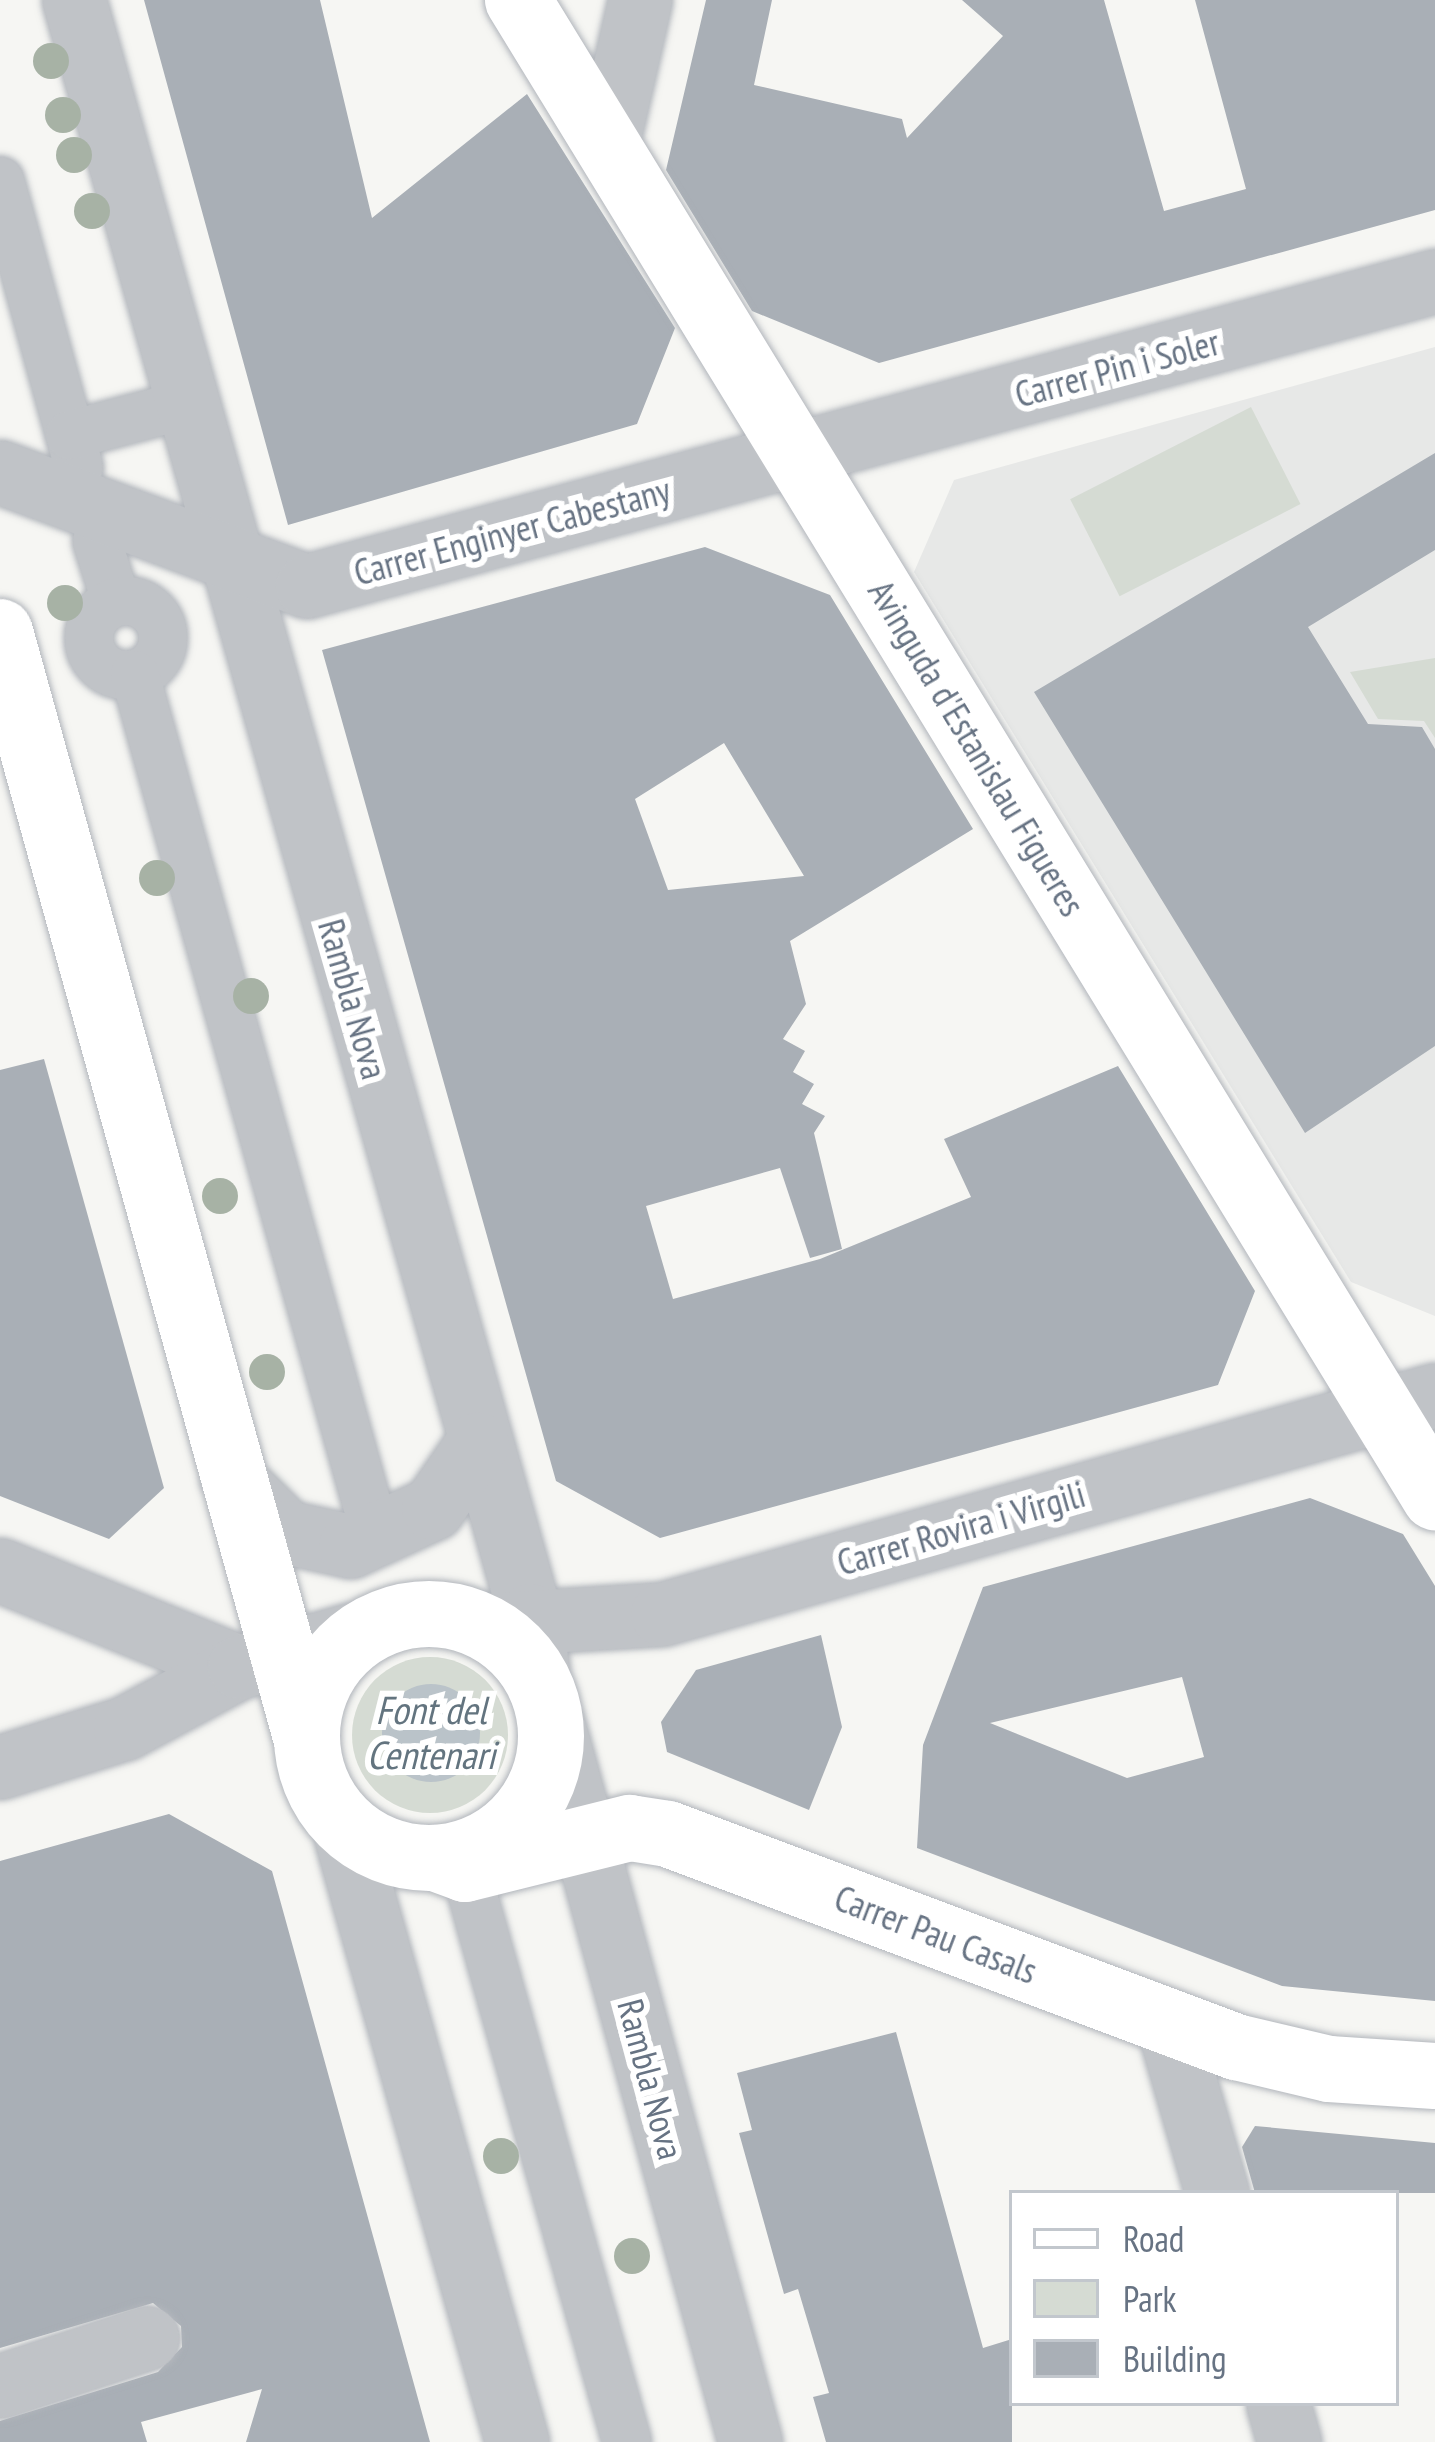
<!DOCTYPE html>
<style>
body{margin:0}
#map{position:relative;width:1435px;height:2442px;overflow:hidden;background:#f6f6f3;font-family:"PT Sans Narrow",sans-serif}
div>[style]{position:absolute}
.built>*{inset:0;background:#e7e8e7}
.green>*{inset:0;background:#d5dbd3;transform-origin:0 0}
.round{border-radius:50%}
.water>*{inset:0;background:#bac3c9}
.building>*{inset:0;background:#a9afb6}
.roads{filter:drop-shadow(0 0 3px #b2b6bc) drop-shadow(0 0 3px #b2b6bc)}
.pedestrian>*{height:48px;margin:-24px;padding:0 24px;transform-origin:24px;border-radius:24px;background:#c0c3c7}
.pedestrian>.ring{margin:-24px;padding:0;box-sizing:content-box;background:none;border:48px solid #c0c3c7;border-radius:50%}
.minor>*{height:63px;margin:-31.5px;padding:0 31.5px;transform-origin:31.5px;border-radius:31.5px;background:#c0c3c7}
.secondary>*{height:66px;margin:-33px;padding:0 33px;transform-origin:33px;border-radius:33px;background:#fff}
.secondary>.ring{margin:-33px;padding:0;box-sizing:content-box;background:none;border:66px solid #fff;border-radius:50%}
.trees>*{width:36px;height:36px;margin:-18px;border-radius:50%;background:#a7b2a5}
span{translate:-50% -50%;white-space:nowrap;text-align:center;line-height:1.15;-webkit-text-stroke:12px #fff;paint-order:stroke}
.street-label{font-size:36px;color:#677383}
.water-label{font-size:39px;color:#63747f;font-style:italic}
.legend{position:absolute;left:1009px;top:2190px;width:390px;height:216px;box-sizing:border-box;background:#fff;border:3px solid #c2c7cd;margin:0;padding:15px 21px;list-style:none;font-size:36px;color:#677383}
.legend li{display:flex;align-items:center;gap:24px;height:60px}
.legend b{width:60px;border:3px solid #c2c7cd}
</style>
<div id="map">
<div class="built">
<div style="clip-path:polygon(1435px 347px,1435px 1316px,1351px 1282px,914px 572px,954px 480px)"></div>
</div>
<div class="green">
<div style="left:1251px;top:407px;width:109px;height:203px;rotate:63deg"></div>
<div style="clip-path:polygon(1435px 658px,1435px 738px,1424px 721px,1378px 719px,1350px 672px)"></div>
<div class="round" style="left:352px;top:1657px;width:156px;height:156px"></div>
</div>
<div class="water">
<div class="round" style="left:382px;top:1684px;width:98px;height:98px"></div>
</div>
<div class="building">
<div style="clip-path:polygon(144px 0,320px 0,372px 218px,527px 94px,675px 328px,637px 424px,288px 525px)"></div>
<div style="clip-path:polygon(706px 0,772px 0,754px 85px,902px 119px,907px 138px,1003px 36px,962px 0,1104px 0,1164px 211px,1246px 189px,1195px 0,1435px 0,1435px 210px,879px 363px,752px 311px,666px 170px)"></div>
<div style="clip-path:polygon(1435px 453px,1435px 550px,1308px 627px,1368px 724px,1422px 727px,1435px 749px,1435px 1046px,1305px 1133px,1034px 692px)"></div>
<div style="clip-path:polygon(evenodd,705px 547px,830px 595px,973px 829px,790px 941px,806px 1004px,783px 1039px,805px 1051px,793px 1072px,814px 1084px,802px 1104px,825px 1116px,814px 1133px,842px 1249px,810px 1258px,780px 1168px,646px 1206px,673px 1299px,820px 1259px,971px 1197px,944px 1139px,1118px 1066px,1255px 1291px,1218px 1385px,660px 1538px,556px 1481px,322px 650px,705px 547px,724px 743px,804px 876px,668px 890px,635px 799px,724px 743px)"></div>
<div style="clip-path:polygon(44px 1059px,164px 1488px,109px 1539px,0 1496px,0 1070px)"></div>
<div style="clip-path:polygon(evenodd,1310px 1498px,1403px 1534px,1435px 1586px,1435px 2001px,1282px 1986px,917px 1848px,923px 1745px,983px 1587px,1310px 1498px,1182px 1677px,1204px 1757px,1127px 1778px,990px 1723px,1182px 1677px)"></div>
<div style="clip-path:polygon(821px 1635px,842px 1727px,809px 1810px,667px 1752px,661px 1722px,696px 1670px)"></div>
<div style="clip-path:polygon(169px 1814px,272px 1871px,430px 2442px,246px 2442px,262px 2389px,141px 2422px,147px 2442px,0 2442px,0 2421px,158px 2372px,182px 2347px,181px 2326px,153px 2303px,0 2348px,0 1861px)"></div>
<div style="clip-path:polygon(896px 2032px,983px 2348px,1012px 2339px,1012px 2442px,826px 2442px,813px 2397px,829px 2393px,798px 2289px,784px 2294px,739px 2133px,752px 2130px,737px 2073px)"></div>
<div style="clip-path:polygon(1255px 2126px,1435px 2143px,1435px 2193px,1255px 2193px,1242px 2147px)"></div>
</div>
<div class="roads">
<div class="pedestrian">
<div style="left:0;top:181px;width:297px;rotate:74.6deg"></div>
<div style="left:70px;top:435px;width:94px;rotate:-14.8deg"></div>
<div style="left:97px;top:541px;width:63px;rotate:72.4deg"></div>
<div class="ring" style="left:89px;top:601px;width:26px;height:26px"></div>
<div style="left:135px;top:675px;width:898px;rotate:74.37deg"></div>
<div style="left:473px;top:1896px;width:567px;rotate:74.25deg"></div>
</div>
<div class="minor">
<div style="left:74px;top:0;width:1678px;rotate:74.23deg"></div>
<div style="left:530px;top:1615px;width:66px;rotate:82.1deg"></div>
<div style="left:607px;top:145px;width:149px;rotate:-77.2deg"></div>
<div style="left:0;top:472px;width:327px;rotate:20.4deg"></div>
<div style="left:307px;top:586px;width:1169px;rotate:-15.13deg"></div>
<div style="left:231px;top:1477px;width:78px;rotate:45deg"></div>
<div style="left:286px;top:1532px;width:66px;rotate:12.3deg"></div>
<div style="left:350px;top:1546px;width:91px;rotate:-24.6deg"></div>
<div style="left:433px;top:1508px;width:78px;rotate:-55.5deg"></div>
<div style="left:0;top:1570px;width:258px;rotate:22.1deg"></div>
<div style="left:482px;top:1625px;width:180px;rotate:-3.5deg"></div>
<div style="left:662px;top:1614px;width:803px;rotate:-15.82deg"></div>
<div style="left:551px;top:1717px;width:752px;rotate:74.65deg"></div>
<div style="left:0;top:1767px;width:131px;rotate:-17.3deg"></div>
<div style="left:125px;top:1728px;width:129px;rotate:-28.2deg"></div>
<div style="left:239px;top:1667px;width:132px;rotate:-16.2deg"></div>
<div style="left:342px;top:1823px;width:643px;rotate:74.21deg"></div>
<div style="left:1167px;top:2021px;width:179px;rotate:73.8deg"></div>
<div style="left:0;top:2386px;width:155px;rotate:-18.1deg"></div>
<div style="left:1278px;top:2403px;width:41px;rotate:74.2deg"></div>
</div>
<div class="secondary">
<div style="left:518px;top:0;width:1756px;rotate:58.51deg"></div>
<div style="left:0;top:632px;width:1147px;rotate:74.52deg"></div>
<div class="ring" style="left:307px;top:1614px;width:178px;height:178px"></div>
<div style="left:438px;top:1859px;width:29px;rotate:20deg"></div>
<div style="left:465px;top:1869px;width:170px;rotate:-14deg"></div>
<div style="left:630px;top:1828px;width:38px;rotate:9deg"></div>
<div style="left:668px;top:1834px;width:607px;rotate:20.56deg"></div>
<div style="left:1236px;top:2047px;width:96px;rotate:13.3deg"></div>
<div style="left:1329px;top:2069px;width:106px;rotate:3.8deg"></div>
</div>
</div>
<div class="trees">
<div style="left:51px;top:61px"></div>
<div style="left:63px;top:115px"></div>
<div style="left:74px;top:155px"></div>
<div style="left:92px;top:211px"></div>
<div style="left:65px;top:603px"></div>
<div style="left:157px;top:878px"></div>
<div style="left:251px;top:996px"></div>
<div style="left:220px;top:1196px"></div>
<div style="left:267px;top:1372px"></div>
<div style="left:501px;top:2156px"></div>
<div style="left:632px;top:2256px"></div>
</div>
<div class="street-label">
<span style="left:1117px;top:368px;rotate:-15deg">Carrer Pin i Soler</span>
<span style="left:512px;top:531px;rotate:-15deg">Carrer Enginyer Cabestany</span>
<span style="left:977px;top:748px;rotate:59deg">Avinguda d'Estanislau Figueres</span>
<span style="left:353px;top:999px;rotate:74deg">Rambla Nova</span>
<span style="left:961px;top:1528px;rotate:-16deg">Carrer Rovira i Virgili</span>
<span style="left:936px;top:1934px;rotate:21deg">Carrer Pau Casals</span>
<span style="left:651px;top:2079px;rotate:75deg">Rambla Nova</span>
</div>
<div class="water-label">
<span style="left:431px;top:1733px">Font del<br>Centenari</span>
</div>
<ul class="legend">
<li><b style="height:15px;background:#fff"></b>Road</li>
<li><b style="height:33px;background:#d5dbd3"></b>Park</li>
<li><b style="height:33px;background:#a9afb6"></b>Building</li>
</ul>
</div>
